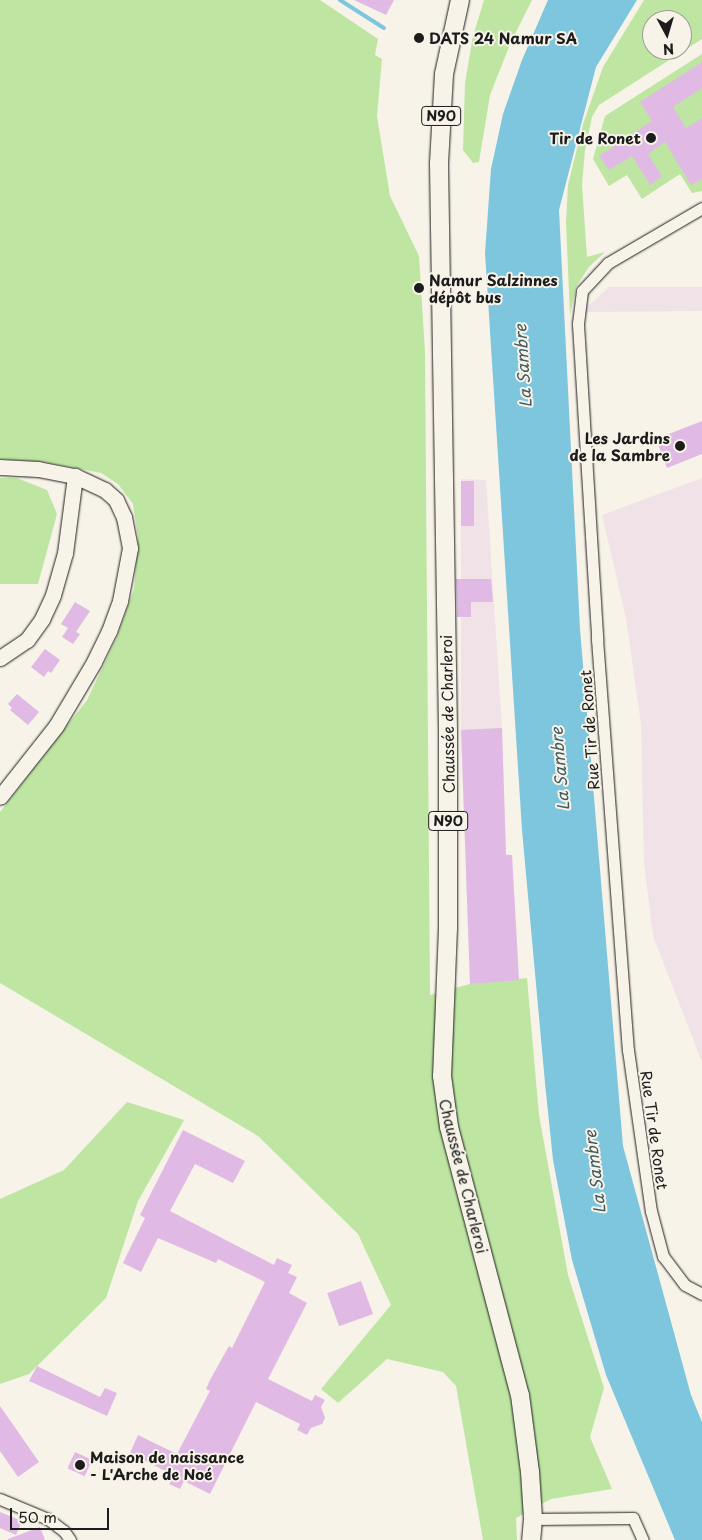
<!DOCTYPE html>
<meta charset="utf-8">
<style>
body{margin:0}
#map{position:relative;width:702px;height:1540px;overflow:hidden;background:#f7f3e8;font-family:"Playpen Sans",sans-serif}
div>[style]{position:absolute}
.built>*{inset:0;background:#f0e2e7}
.green>*{inset:0;background:#bee6a2}
.water>*{inset:0;background:#7ec6de}
.stream>*{height:4px;margin:-2px;padding:0 2px;transform-origin:2px;border-radius:2px;background:#7ec6de}
.building>*{inset:0;background:#e0bae4;transform-origin:0 0}
.roads{filter:drop-shadow(0 0 1px #1c1c1c) drop-shadow(0 0 1px #1c1c1c)}
.street>*{height:11px;margin:-5.5px;padding:0 5.5px;transform-origin:5.5px;border-radius:5.5px;background:#f7f3e8}
.secondary>*{height:15px;margin:-7.5px;padding:0 7.5px;transform-origin:7.5px;border-radius:7.5px;background:#f7f3e8}
.primary>*{height:18px;margin:-9px;padding:0 9px;transform-origin:9px;border-radius:9px;background:#f7f3e8}
.dots>*{width:14px;height:14px;translate:-50% -50%;box-sizing:border-box;border:2px solid #f7f3e8;border-radius:50%}
span{translate:-50% -50%;white-space:nowrap;text-align:center;line-height:1.15;-webkit-text-stroke:4px #f7f3e8;paint-order:stroke}
.shield-label span{padding:1px 4px;background:#f7f3e8;border:1px solid;border-radius:4px;-webkit-text-stroke-width:0}
.shield-label{font-size:14px;color:#1c1c1c;font-weight:700}
.poi-label{font-size:15px;color:#1c1c1c;font-weight:700}
.left{translate:0 -50%;text-align:left}
.right{translate:-100% -50%;text-align:right}
.street-label{font-size:15px;color:#1c1c1c}
.water-label{font-size:16px;color:#3e5860;font-style:italic}
.north{position:absolute;left:642px;top:10px;width:50px;height:50px;box-sizing:border-box;background:#f7f3e8;border:1px solid #9f9d96;border-radius:50%;rotate:174deg;font-size:14px;font-weight:700;line-height:20px;text-align:center;color:#1c1c1c}
.north::after{content:'';display:block;margin:auto;width:18px;height:22px;background:#1c1c1c;clip-path:polygon(50% 0,100% 100%,50% 72%,0 100%)}
.scale{position:absolute;left:10px;top:1508px;width:99px;height:22px;box-sizing:border-box;border:2px solid #1c1c1c;border-top:0;padding-left:6px;font-size:15px;line-height:18px;white-space:nowrap;color:#1c1c1c;-webkit-text-stroke:4px #f7f3e8;paint-order:stroke}
</style>
<div id="map">
<div class="built">
<div style="clip-path:polygon(609px 287px,702px 287px,702px 311px,582px 312px)"></div>
<div style="clip-path:polygon(702px 478px,702px 1062px,653px 936px,644px 863px,641px 724px,626px 618px,602px 515px)"></div>
<div style="clip-path:polygon(461px 479px,486px 480px,502px 728px,506px 854px,512px 855px,519px 980px,470px 984px,461px 730px)"></div>
</div>
<div class="green">
<div style="clip-path:polygon(0 0,320px 0,378px 39px,375px 55px,382px 59px,377px 116px,390px 196px,419px 256px,425px 352px,430px 995px,470px 984px,527px 978px,539px 1115px,568px 1275px,604px 1388px,590px 1437px,612px 1489px,551px 1499px,516px 1518px,517px 1540px,483px 1540px,456px 1386px,443px 1372px,387px 1359px,338px 1403px,321px 1389px,391px 1305px,358px 1234px,258px 1136px,0 983px,0 812px,87px 700px,117px 637px,134px 589px,138px 537px,133px 504px,118px 484px,101px 473px,45px 462px,0 459px)"></div>
<div style="clip-path:polygon(484px 0,532px 0,511px 42px,490px 95px,479px 162px,473px 163px,463px 150px,465px 83px,473px 36px)"></div>
<div style="clip-path:polygon(evenodd,644px 0,702px 0,702px 39px,599px 105px,592px 117px,585px 150px,582px 185px,587px 257px,605px 252px,589px 267px,576px 287px,570px 315px,566px 223px,568px 185px,583px 124px,603px 67px,644px 0,652px 20px,682px 20px,682px 50px,652px 50px,652px 20px)"></div>
<div style="clip-path:polygon(702px 54px,702px 191px,692px 193px,680px 174px,642px 199px,627px 175px,609px 186px,593px 159px,605px 116px)"></div>
<div style="clip-path:polygon(0 478px,17px 478px,47px 490px,57px 514px,38px 584px,0 584px)"></div>
<div style="clip-path:polygon(127px 1102px,184px 1120px,138px 1201px,106px 1298px,29px 1374px,0 1384px,0 1199px,64px 1170px)"></div>
</div>
<div class="water">
<div style="clip-path:polygon(548px 0,637px 0,596px 67px,559px 210px,580px 629px,623px 1146px,691px 1395px,702px 1422px,702px 1540px,675px 1540px,606px 1375px,572px 1260px,553px 1160px,545px 1083px,522px 830px,485px 253px,491px 169px,503px 114px,522px 60px)"></div>
</div>
<div class="stream">
<div style="left:340px;top:0;width:52px;rotate:32.5deg"></div>
</div>
<div class="building">
<div style="clip-path:polygon(354px 0,394px 0,386px 15px)"></div>
<div style="clip-path:polygon(702px 62px,702px 88px,673px 107px,686px 128px,702px 118px,702px 179px,691px 185px,665px 142px,648px 154px,662px 176px,650px 185px,632px 156px,609px 170px,599px 156px,652px 121px,640px 102px)"></div>
<div style="clip-path:polygon(702px 421px,702px 454px,667px 468px,656px 439px)"></div>
<div style="left:461px;top:481px;width:13px;height:45px"></div>
<div style="clip-path:polygon(456px 579px,491px 579px,493px 602px,471px 602px,471px 617px,457px 617px)"></div>
<div style="clip-path:polygon(75px 602px,90px 611px,76px 632px,80px 634px,73px 644px,62px 637px,68px 628px,61px 624px)"></div>
<div style="clip-path:polygon(45px 649px,60px 660px,51px 673px,48px 671px,44px 677px,31px 667px)"></div>
<div style="clip-path:polygon(17px 694px,39px 712px,28px 725px,10px 710px,12px 708px,8px 704px)"></div>
<div style="clip-path:polygon(502px 728px,506px 855px,512px 855px,519px 980px,470px 984px,461px 730px)"></div>
<div style="clip-path:polygon(183px 1130px,245px 1161px,233px 1183px,195px 1164px,170px 1211px,274px 1265px,277px 1258px,292px 1265px,288px 1273px,297px 1277px,289px 1293px,307px 1303px,268px 1379px,312px 1401px,315px 1395px,325px 1400px,321px 1407px,325px 1418px,322px 1424px,311px 1428px,307px 1435px,297px 1430px,300px 1424px,256px 1402px,210px 1494px,184px 1481px,180px 1489px,169px 1484px,175px 1476px,130px 1453px,138px 1435px,177px 1454px,210px 1391px,206px 1389px,210px 1380px,229px 1346px,232px 1348px,265px 1282px,218px 1259px,216px 1263px,158px 1238px,141px 1272px,123px 1263px,145px 1218px,140px 1215px)"></div>
<div style="left:361px;top:1281px;width:35px;height:36px;rotate:70deg"></div>
<div style="clip-path:polygon(37px 1366px,100px 1397px,105px 1388px,117px 1393px,107px 1416px,29px 1381px)"></div>
<div style="clip-path:polygon(0 1406px,39px 1462px,18px 1477px,0 1451px)"></div>
<div style="left:75px;top:1452px;width:19px;height:18px;rotate:25deg"></div>
<div style="clip-path:polygon(0 1512px,22px 1521px,16px 1535px,0 1528px)"></div>
<div style="clip-path:polygon(40px 1527px,45px 1540px,8px 1540px,8px 1539px)"></div>
</div>
<div class="roads">
<div class="street">
<div style="left:702px;top:208px;width:109px;rotate:149.7deg"></div>
<div style="left:608px;top:263px;width:38px;rotate:133deg"></div>
<div style="left:582px;top:291px;width:33px;rotate:97deg"></div>
<div style="left:578px;top:324px;width:316px;rotate:86.5deg"></div>
<div style="left:597px;top:639px;width:412px;rotate:85.7deg"></div>
<div style="left:628px;top:1050px;width:163px;rotate:81.9deg"></div>
<div style="left:651px;top:1211px;width:47px;rotate:75.1deg"></div>
<div style="left:663px;top:1256px;width:36px;rotate:53deg"></div>
<div style="left:685px;top:1285px;width:19px;rotate:28deg"></div>
<div style="left:0;top:1499px;width:52px;rotate:22.6deg"></div>
<div style="left:48px;top:1519px;width:20px;rotate:37deg"></div>
<div style="left:64px;top:1531px;width:11px;rotate:56deg"></div>
<div style="left:533px;top:1519px;width:100px;rotate:-0.6deg"></div>
<div style="left:633px;top:1518px;width:24px;rotate:66deg"></div>
</div>
<div class="secondary">
<div style="left:0;top:467px;width:38px;rotate:3deg"></div>
<div style="left:38px;top:469px;width:38px;rotate:11deg"></div>
<div style="left:75px;top:476px;width:33px;rotate:25deg"></div>
<div style="left:105px;top:490px;width:15px;rotate:42deg"></div>
<div style="left:116px;top:500px;width:19px;rotate:65deg"></div>
<div style="left:124px;top:517px;width:32px;rotate:79deg"></div>
<div style="left:130px;top:548px;width:54px;rotate:100.7deg"></div>
<div style="left:120px;top:601px;width:32px;rotate:110deg"></div>
<div style="left:109px;top:631px;width:34px;rotate:116deg"></div>
<div style="left:94px;top:662px;width:74px;rotate:120.7deg"></div>
<div style="left:56px;top:726px;width:90px;rotate:128.3deg"></div>
<div style="left:0;top:658px;width:32px;rotate:-34deg"></div>
<div style="left:27px;top:640px;width:26px;rotate:-54deg"></div>
<div style="left:42px;top:619px;width:26px;rotate:-65deg"></div>
<div style="left:53px;top:595px;width:44px;rotate:-74.1deg"></div>
<div style="left:65px;top:553px;width:78px;rotate:-82.6deg"></div>
</div>
<div class="primary">
<div style="left:460px;top:0;width:76px;rotate:102.2deg"></div>
<div style="left:444px;top:74px;width:90px;rotate:93.2deg"></div>
<div style="left:439px;top:164px;width:568px;rotate:89.09deg"></div>
<div style="left:448px;top:732px;width:196px;rotate:90deg"></div>
<div style="left:448px;top:928px;width:148px;rotate:92.3deg"></div>
<div style="left:442px;top:1076px;width:51px;rotate:82.2deg"></div>
<div style="left:449px;top:1127px;width:277px;rotate:75.2deg"></div>
<div style="left:520px;top:1395px;width:78px;rotate:82.6deg"></div>
<div style="left:530px;top:1472px;width:47px;rotate:86.3deg"></div>
<div style="left:533px;top:1519px;width:21px;rotate:95deg"></div>
</div>
</div>
<div class="dots">
<div style="left:419px;top:38px;background:#1c1c1c"></div>
<div style="left:651px;top:138px;background:#1c1c1c"></div>
<div style="left:419px;top:288px;background:#1c1c1c"></div>
<div style="left:680px;top:446px;background:#1c1c1c"></div>
<div style="left:80px;top:1465px;background:#1c1c1c"></div>
</div>
<div class="shield-label">
<span style="left:441px;top:116px">N90</span>
<span style="left:448px;top:821px">N90</span>
</div>
<div class="poi-label">
<span class="left" style="left:429px;top:38px">DATS 24 Namur SA</span>
<span class="right" style="left:641px;top:138px">Tir de Ronet</span>
<span class="left" style="left:429px;top:288px">Namur Salzinnes<br>dépôt bus</span>
<span class="right" style="left:670px;top:446px">Les Jardins<br>de la Sambre</span>
<span class="left" style="left:90px;top:1465px">Maison de naissance<br>- L'Arche de Noé</span>
</div>
<div class="street-label">
<span style="left:447px;top:714px;rotate:-91deg">Chaussée de Charleroi</span>
<span style="left:589px;top:730px;rotate:-94deg">Rue Tir de Ronet</span>
<span style="left:655px;top:1130px;rotate:82deg">Rue Tir de Ronet</span>
<span style="left:464px;top:1176px;rotate:76deg">Chaussée de Charleroi</span>
</div>
<div class="water-label">
<span style="left:522px;top:366px;rotate:-94deg">La Sambre</span>
<span style="left:559px;top:769px;rotate:-95deg">La Sambre</span>
<span style="left:594px;top:1172px;rotate:-97deg">La Sambre</span>
</div>
<div class="north">N</div>
<div class="scale">50 m</div>
</div>
